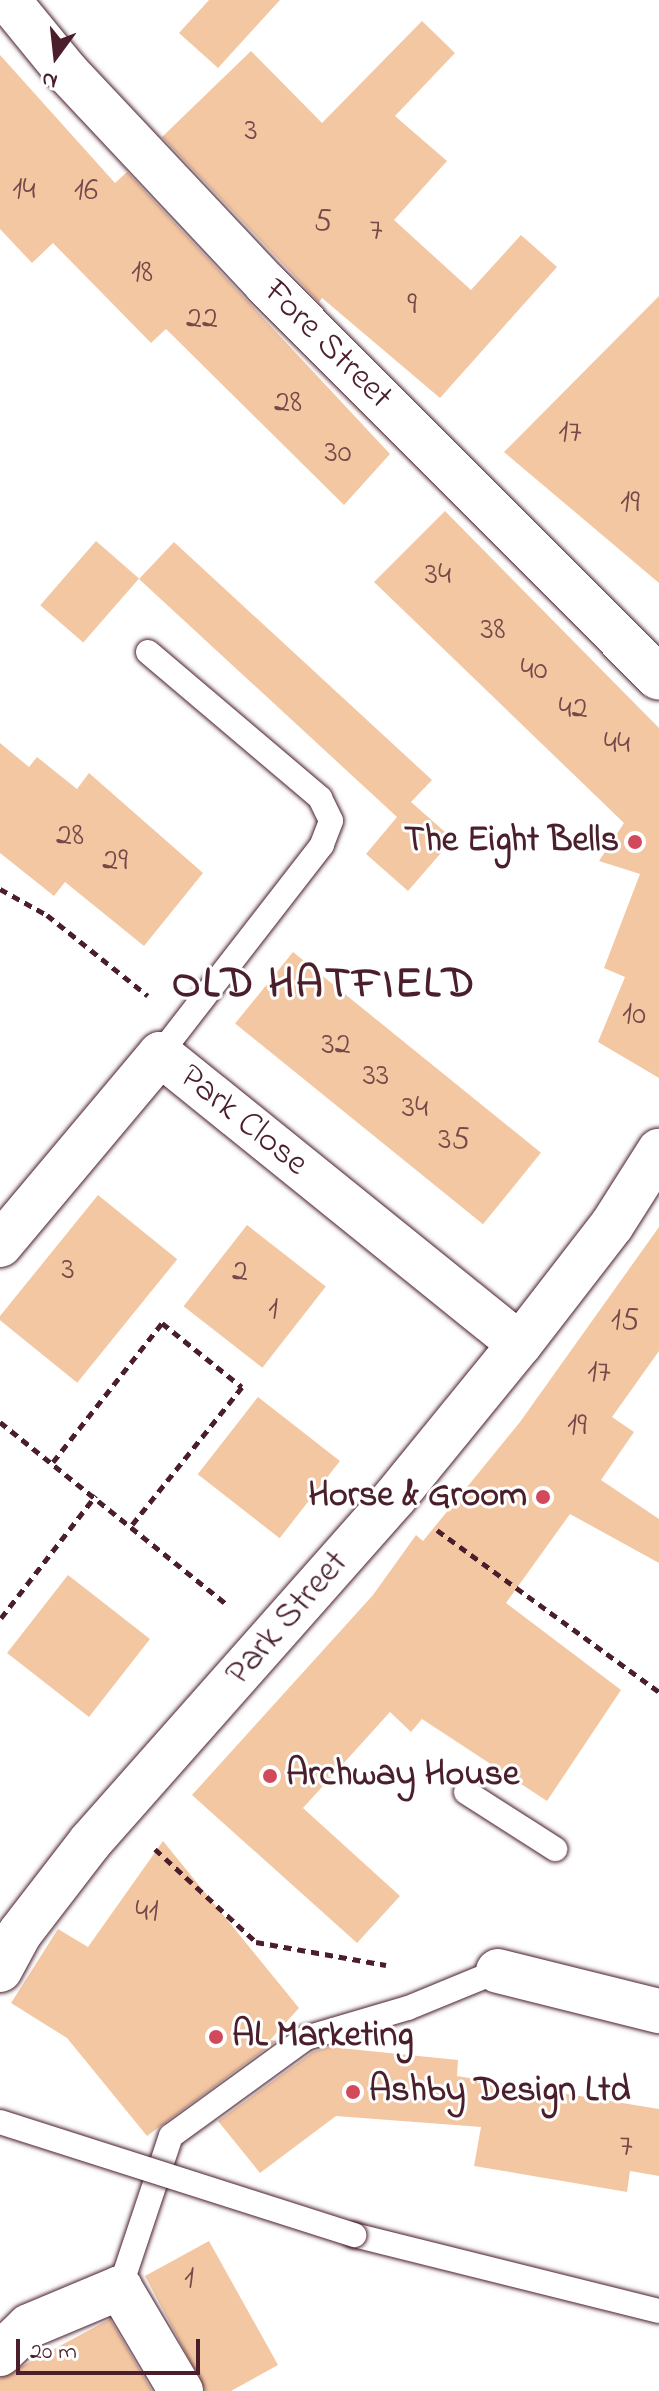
<!DOCTYPE html>
<style>
body{margin:0}
#map{position:relative;width:659px;height:2391px;overflow:hidden;background:#fff;font-family:"Indie Flower",sans-serif}
div>[style]{position:absolute}
.building>*{inset:0;background:#f4c7a3;transform-origin:0 0}
.path>*{height:5px;margin-top:-2.5px;transform-origin:0;background:repeating-linear-gradient(90deg,#4a1f2b 0 8px,transparent 0 14px)}
.roads{filter:drop-shadow(0 0 2px #4a1f2b) drop-shadow(0 0 2px #4a1f2b)}
.lane>*{height:24px;margin:-12px;padding:0 12px;transform-origin:12px;border-radius:12px;background:#fff}
.street>*{height:44px;margin:-22px;padding:0 22px;transform-origin:22px;border-radius:22px;background:#fff}
.bridges{filter:drop-shadow(0 0 2px #4a1f2b) drop-shadow(0 0 2px #4a1f2b)}
.lane-bridge>*{height:24px;margin:-12px;padding:0 12px;transform-origin:12px;border-radius:12px;background:#fff}
.dots>*{width:22px;height:22px;translate:-50% -50%;box-sizing:border-box;border:4px solid #fff;border-radius:50%}
span{translate:-50% -50%;white-space:nowrap;text-align:center;line-height:1.15;-webkit-text-stroke:6px #fff;paint-order:stroke}
.number-label{font-size:32px;color:#744949}
.number-label span{-webkit-text-stroke-width:0}
.street-label{font-size:36px;color:#4a1f2b}
.poi-label{font-size:36px;color:#4a1f2b;font-weight:700}
.right{translate:-100% -50%;text-align:right}
.left{translate:0 -50%;text-align:left}
.district-label{font-size:44px;color:#4a1f2b;font-weight:700;letter-spacing:2px}
.north{position:absolute;left:16px;top:16px;width:80px;height:80px;-webkit-text-stroke:6px #fff;paint-order:stroke;rotate:195deg;font-size:22px;font-weight:700;line-height:32px;text-align:center;color:#4a1f2b}
.north::after{content:'';display:block;margin:auto;width:28px;height:36px;background:#4a1f2b;clip-path:polygon(50% 0,100% 100%,50% 72%,0 100%)}
.scale{position:absolute;left:16px;top:2339px;width:184px;height:36px;box-sizing:border-box;border:4px solid #4a1f2b;border-top:0;padding-left:10px;font-size:24px;line-height:28px;white-space:nowrap;color:#4a1f2b;-webkit-text-stroke:6px #fff;paint-order:stroke}
</style>
<div id="map">
<div class="building">
<div style="clip-path:polygon(209px 0,280px 0,218px 68px,179px 33px)"></div>
<div style="clip-path:polygon(422px 21px,455px 53px,395px 116px,447px 161px,394px 220px,471px 290px,521px 235px,557px 267px,440px 398px,322px 298px,319px 302px,162px 137px,251px 51px,322px 123px)"></div>
<div style="clip-path:polygon(0 55px,115px 183px,127px 172px,390px 454px,344px 505px,166px 329px,151px 343px,53px 243px,32px 263px,0 229px)"></div>
<div style="clip-path:polygon(659px 296px,659px 583px,504px 452px)"></div>
<div style="clip-path:polygon(445px 511px,659px 728px,659px 1078px,598px 1042px,625px 977px,604px 968px,640px 874px,599px 861px,624px 823px,374px 582px)"></div>
<div style="left:96px;top:541px;width:57px;height:85px;rotate:41deg"></div>
<div style="clip-path:polygon(174px 542px,432px 780px,411px 802px,453px 839px,408px 891px,366px 854px,397px 817px,139px 579px)"></div>
<div style="clip-path:polygon(0 743px,29px 767px,37px 757px,77px 789px,89px 773px,203px 873px,144px 946px,65px 882px,54px 896px,0 853px)"></div>
<div style="left:293px;top:952px;width:319px;height:92px;rotate:39deg"></div>
<div style="left:98px;top:1195px;width:102px;height:159px;rotate:39deg"></div>
<div style="left:247px;top:1225px;width:100px;height:103px;rotate:38deg"></div>
<div style="clip-path:polygon(659px 1227px,659px 1351px,612px 1417px,634px 1432px,601px 1480px,659px 1519px,659px 1563px,570px 1514px,506px 1603px,621px 1690px,547px 1801px,422px 1719px,411px 1732px,390px 1712px,303px 1808px,400px 1896px,357px 1943px,192px 1795px,373px 1595px,416px 1535px,423px 1541px,520px 1422px)"></div>
<div style="left:258px;top:1397px;width:104px;height:98px;rotate:38deg"></div>
<div style="left:68px;top:1575px;width:104px;height:99px;rotate:38deg"></div>
<div style="clip-path:polygon(163px 1841px,299px 2008px,270px 2040px,276px 2041px,147px 2136px,67px 2038px,11px 2003px,58px 1929px,88px 1947px)"></div>
<div style="clip-path:polygon(330px 2047px,458px 2060px,457px 2076px,659px 2109px,659px 2176px,630px 2171px,627px 2192px,474px 2166px,481px 2127px,336px 2116px,260px 2173px,218px 2121px,313px 2052px)"></div>
<div style="clip-path:polygon(209px 2241px,278px 2365px,231px 2391px,206px 2391px,145px 2276px)"></div>
<div style="clip-path:polygon(110px 2319px,152px 2391px,0 2391px,0 2378px)"></div>
</div>
<div class="path">
<div style="left:0;top:889px;width:54px;rotate:29deg"></div>
<div style="left:47px;top:915px;width:129px;rotate:38.7deg"></div>
<div style="left:0;top:1422px;width:290px;rotate:38.8deg"></div>
<div style="left:53px;top:1462px;width:177px;rotate:-51.9deg"></div>
<div style="left:162px;top:1323px;width:102px;rotate:38.7deg"></div>
<div style="left:242px;top:1387px;width:176px;rotate:128.6deg"></div>
<div style="left:437px;top:1530px;width:275px;rotate:36.1deg"></div>
<div style="left:1px;top:1618px;width:155px;rotate:-52.3deg"></div>
<div style="left:155px;top:1849px;width:137px;rotate:42.6deg"></div>
<div style="left:256px;top:1942px;width:132px;rotate:10deg"></div>
</div>
<div class="roads">
<div class="lane">
<div style="left:148px;top:652px;width:226px;rotate:40.3deg"></div>
<div style="left:320px;top:798px;width:25px;rotate:64deg"></div>
<div style="left:331px;top:821px;width:26px;rotate:111deg"></div>
<div style="left:322px;top:845px;width:264px;rotate:127.8deg"></div>
<div style="left:466px;top:1792px;width:106px;rotate:32.6deg"></div>
<div style="left:354px;top:2235px;width:314px;rotate:14deg"></div>
<div style="left:120px;top:2288px;width:160px;rotate:-71.5deg"></div>
<div style="left:171px;top:2136px;width:167px;rotate:-36deg"></div>
<div style="left:306px;top:2038px;width:106px;rotate:-16.4deg"></div>
<div style="left:408px;top:2008px;width:97px;rotate:-22.3deg"></div>
</div>
<div class="street">
<div style="left:8px;top:0;width:93px;rotate:50.7deg"></div>
<div style="left:67px;top:72px;width:291px;rotate:46.8deg"></div>
<div style="left:266px;top:284px;width:556px;rotate:45.07deg"></div>
<div style="left:0;top:1245px;width:249px;rotate:-50deg"></div>
<div style="left:160px;top:1054px;width:462px;rotate:38.9deg"></div>
<div style="left:0;top:1970px;width:42px;rotate:-61.6deg"></div>
<div style="left:20px;top:1933px;width:115px;rotate:-52.4deg"></div>
<div style="left:90px;top:1842px;width:460px;rotate:-48.5deg"></div>
<div style="left:395px;top:1497px;width:198px;rotate:-50.8deg"></div>
<div style="left:520px;top:1344px;width:150px;rotate:-52.3deg"></div>
<div style="left:612px;top:1225px;width:88px;rotate:-57.6deg"></div>
<div style="left:498px;top:1971px;width:166px;rotate:14deg"></div>
<div style="left:0;top:2354px;width:40px;rotate:-44deg"></div>
<div style="left:29px;top:2326px;width:99px;rotate:-22.7deg"></div>
<div style="left:120px;top:2288px;width:120px;rotate:59.4deg"></div>
</div>
</div>
<div class="bridges">
<div class="lane-bridge">
<div style="left:0;top:2122px;width:372px;rotate:17.7deg"></div>
</div>
</div>
<div class="dots">
<div style="left:635px;top:842px;background:#d1495b"></div>
<div style="left:543px;top:1497px;background:#d1495b"></div>
<div style="left:270px;top:1776px;background:#d1495b"></div>
<div style="left:216px;top:2037px;background:#d1495b"></div>
<div style="left:353px;top:2092px;background:#d1495b"></div>
</div>
<div class="number-label">
<span style="left:251px;top:132px">3</span>
<span style="left:24px;top:191px">14</span>
<span style="left:86px;top:192px">16</span>
<span style="left:323px;top:223px">5</span>
<span style="left:376px;top:232px">7</span>
<span style="left:142px;top:274px">18</span>
<span style="left:412px;top:306px">9</span>
<span style="left:202px;top:320px">22</span>
<span style="left:288px;top:404px">28</span>
<span style="left:570px;top:434px">17</span>
<span style="left:338px;top:454px">30</span>
<span style="left:630px;top:504px">19</span>
<span style="left:438px;top:576px">34</span>
<span style="left:493px;top:631px">38</span>
<span style="left:534px;top:671px">40</span>
<span style="left:573px;top:710px">42</span>
<span style="left:617px;top:745px">44</span>
<span style="left:70px;top:837px">28</span>
<span style="left:115px;top:862px">29</span>
<span style="left:634px;top:1016px">10</span>
<span style="left:336px;top:1046px">32</span>
<span style="left:376px;top:1077px">33</span>
<span style="left:415px;top:1109px">34</span>
<span style="left:454px;top:1141px">35</span>
<span style="left:68px;top:1271px">3</span>
<span style="left:240px;top:1273px">2</span>
<span style="left:273px;top:1311px">1</span>
<span style="left:625px;top:1322px">15</span>
<span style="left:599px;top:1374px">17</span>
<span style="left:577px;top:1427px">19</span>
<span style="left:147px;top:1913px">41</span>
<span style="left:626px;top:2148px">7</span>
<span style="left:189px;top:2280px">1</span>
</div>
<div class="street-label">
<span style="left:327px;top:345px;rotate:45deg">Fore Street</span>
<span style="left:243px;top:1121px;rotate:39deg">Park Close</span>
<span style="left:288px;top:1619px;rotate:-49deg">Park Street</span>
</div>
<div class="poi-label">
<span class="right" style="left:619px;top:842px">The Eight Bells</span>
<span class="right" style="left:527px;top:1497px">Horse &amp; Groom</span>
<span class="left" style="left:286px;top:1776px">Archway House</span>
<span class="left" style="left:232px;top:2037px">AL Marketing</span>
<span class="left" style="left:369px;top:2092px">Ashby Design Ltd</span>
</div>
<div class="district-label">
<span style="left:324px;top:985px">OLD HATFIELD</span>
</div>
<div class="north">N</div>
<div class="scale">20 m</div>
</div>
